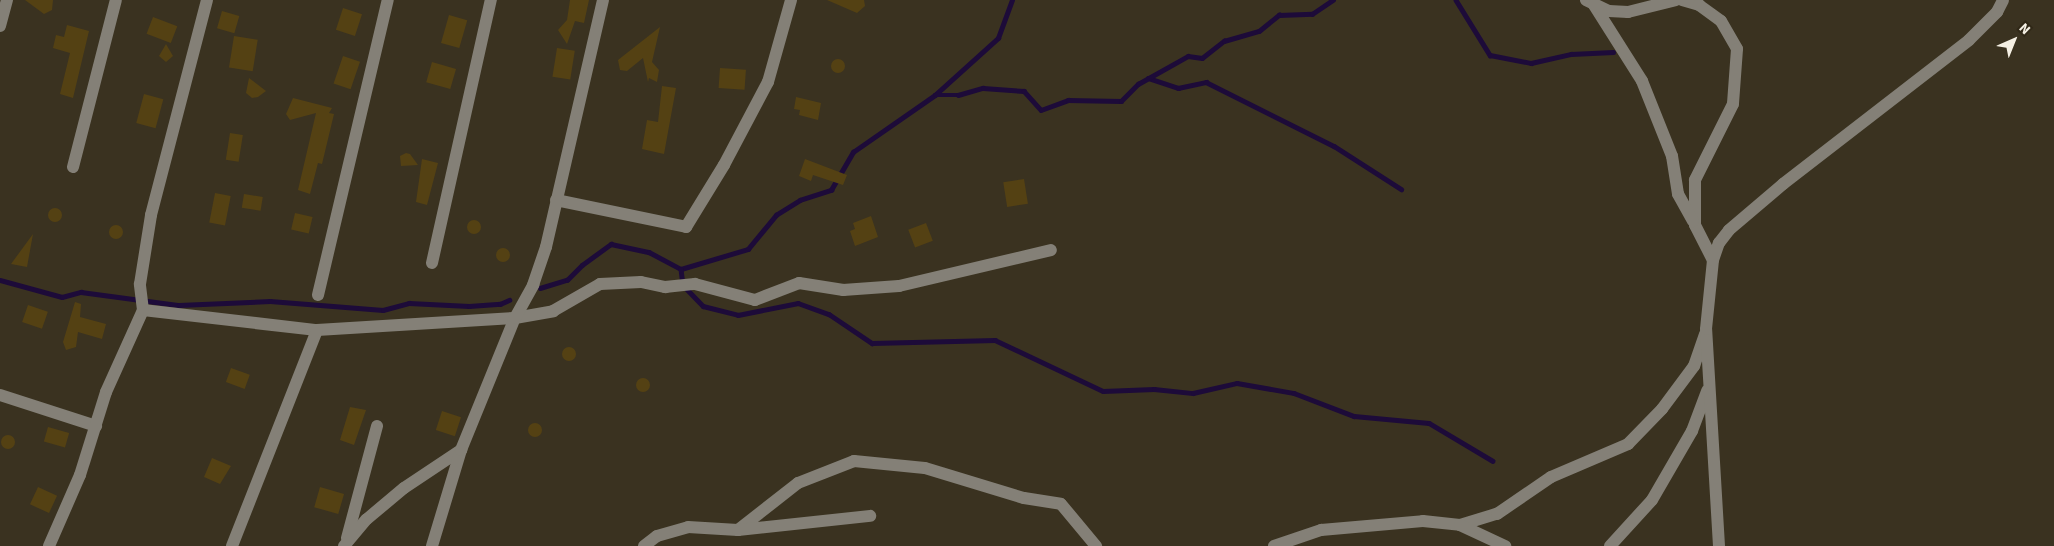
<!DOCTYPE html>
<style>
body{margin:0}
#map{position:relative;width:2054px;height:546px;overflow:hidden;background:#3a3220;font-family:"Source Sans 3",sans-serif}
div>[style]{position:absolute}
.stream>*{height:4.5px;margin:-2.25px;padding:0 2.25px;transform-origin:2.25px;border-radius:2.25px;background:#1d0b39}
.building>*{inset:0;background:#544113;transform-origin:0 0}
.round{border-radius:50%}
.minor>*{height:12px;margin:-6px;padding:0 6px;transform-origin:6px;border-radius:6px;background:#848077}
span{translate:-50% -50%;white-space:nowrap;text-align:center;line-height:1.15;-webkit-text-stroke:5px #302817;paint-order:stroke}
.north{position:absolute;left:1989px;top:15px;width:50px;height:50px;-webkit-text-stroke:4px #302817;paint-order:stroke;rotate:44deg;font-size:14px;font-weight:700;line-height:20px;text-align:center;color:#f5f0e4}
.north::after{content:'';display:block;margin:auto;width:18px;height:22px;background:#f5f0e4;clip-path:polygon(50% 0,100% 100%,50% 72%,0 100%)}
</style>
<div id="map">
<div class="stream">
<div style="left:1456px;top:0;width:65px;rotate:58.3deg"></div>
<div style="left:1490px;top:55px;width:42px;rotate:11deg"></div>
<div style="left:1531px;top:63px;width:41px;rotate:-12.7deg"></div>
<div style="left:1571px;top:54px;width:42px;rotate:-2.7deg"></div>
<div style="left:1148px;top:78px;width:32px;rotate:18deg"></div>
<div style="left:1178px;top:88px;width:29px;rotate:-12deg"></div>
<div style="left:1206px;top:82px;width:143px;rotate:26.6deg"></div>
<div style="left:1334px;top:146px;width:80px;rotate:32.7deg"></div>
<div style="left:935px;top:95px;width:85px;rotate:-42.1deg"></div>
<div style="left:998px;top:38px;width:40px;rotate:-69.8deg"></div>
<div style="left:681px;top:269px;width:70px;rotate:-16.6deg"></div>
<div style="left:748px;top:249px;width:44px;rotate:-50.5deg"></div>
<div style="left:776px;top:215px;width:28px;rotate:-32deg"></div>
<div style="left:800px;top:200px;width:33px;rotate:-18deg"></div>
<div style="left:831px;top:190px;width:44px;rotate:-59.9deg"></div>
<div style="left:853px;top:152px;width:100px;rotate:-34.8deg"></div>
<div style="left:935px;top:95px;width:23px"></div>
<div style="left:958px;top:95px;width:26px;rotate:-16deg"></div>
<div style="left:983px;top:88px;width:41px;rotate:4.2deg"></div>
<div style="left:1024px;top:91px;width:25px;rotate:48deg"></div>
<div style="left:1041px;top:110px;width:29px;rotate:-20deg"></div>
<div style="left:1068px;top:100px;width:53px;rotate:1.1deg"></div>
<div style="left:1121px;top:101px;width:24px;rotate:-45deg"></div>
<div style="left:1138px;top:84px;width:57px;rotate:-29.2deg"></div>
<div style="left:1188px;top:56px;width:14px;rotate:8deg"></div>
<div style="left:1202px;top:58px;width:28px;rotate:-38deg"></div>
<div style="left:1224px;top:41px;width:36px;rotate:-16deg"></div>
<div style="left:1259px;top:31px;width:26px;rotate:-39deg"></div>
<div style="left:1279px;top:15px;width:33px;rotate:-2deg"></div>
<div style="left:1312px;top:14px;width:25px;rotate:-34deg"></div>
<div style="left:0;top:280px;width:64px;rotate:15.3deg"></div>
<div style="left:62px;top:297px;width:20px;rotate:-15deg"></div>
<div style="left:81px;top:292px;width:99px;rotate:7.6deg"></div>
<div style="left:179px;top:305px;width:91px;rotate:-2.5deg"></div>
<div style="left:270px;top:301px;width:113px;rotate:4.6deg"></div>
<div style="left:383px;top:310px;width:27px;rotate:-15deg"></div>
<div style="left:409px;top:303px;width:60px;rotate:2.9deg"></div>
<div style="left:469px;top:306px;width:31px;rotate:-4deg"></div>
<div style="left:500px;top:304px;width:10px;rotate:-24deg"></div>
<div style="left:540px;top:288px;width:28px;rotate:-17deg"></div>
<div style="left:567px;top:280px;width:21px;rotate:-45deg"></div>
<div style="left:582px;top:265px;width:36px;rotate:-36deg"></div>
<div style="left:611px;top:244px;width:39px;rotate:12deg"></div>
<div style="left:649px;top:252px;width:36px;rotate:28deg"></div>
<div style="left:681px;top:269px;width:16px;rotate:83deg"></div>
<div style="left:683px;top:285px;width:29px;rotate:46deg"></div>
<div style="left:703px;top:306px;width:36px;rotate:14deg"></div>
<div style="left:738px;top:315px;width:61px;rotate:-11.3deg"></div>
<div style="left:798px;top:303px;width:33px;rotate:20deg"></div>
<div style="left:829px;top:314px;width:52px;rotate:34deg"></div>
<div style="left:872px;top:343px;width:123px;rotate:-1.4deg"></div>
<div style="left:995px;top:340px;width:119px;rotate:25.3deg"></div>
<div style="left:1103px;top:391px;width:51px;rotate:-2.2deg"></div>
<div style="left:1154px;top:389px;width:39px;rotate:6deg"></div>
<div style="left:1193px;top:393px;width:45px;rotate:-12.8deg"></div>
<div style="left:1237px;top:383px;width:58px;rotate:10deg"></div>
<div style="left:1294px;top:393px;width:64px;rotate:21deg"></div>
<div style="left:1354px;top:416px;width:75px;rotate:5.3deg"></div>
<div style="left:1429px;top:423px;width:74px;rotate:30.7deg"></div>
</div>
<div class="building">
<div style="clip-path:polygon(25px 0,53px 0,52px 10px,44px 14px)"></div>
<div style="clip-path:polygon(570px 0,589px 0,584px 23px,575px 21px,567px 44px,558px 30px,567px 20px)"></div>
<div style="clip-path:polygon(827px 0,864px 0,865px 6px,857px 13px)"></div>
<div style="left:343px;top:8px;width:20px;height:23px;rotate:18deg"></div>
<div style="left:222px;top:11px;width:18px;height:18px;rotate:16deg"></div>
<div style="left:449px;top:15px;width:19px;height:29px;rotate:16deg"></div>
<div style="left:153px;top:17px;width:26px;height:18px;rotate:21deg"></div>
<div style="clip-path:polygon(67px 25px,89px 31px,73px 98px,60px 94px,70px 53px,53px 48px,56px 35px,64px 37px)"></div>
<div style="clip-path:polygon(660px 27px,652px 62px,659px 70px,657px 82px,649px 78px,648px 82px,643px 58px,627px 71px,620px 70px,618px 60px)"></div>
<div style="left:234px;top:36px;width:24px;height:32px;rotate:9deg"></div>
<div style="clip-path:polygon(166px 44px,173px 56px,166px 62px,159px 56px)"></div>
<div style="left:557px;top:48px;width:18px;height:29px;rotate:9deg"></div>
<div style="left:343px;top:56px;width:18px;height:29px;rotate:19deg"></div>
<div class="round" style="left:831px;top:59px;width:14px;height:14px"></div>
<div style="left:432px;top:62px;width:25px;height:21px;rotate:16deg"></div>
<div style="left:720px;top:68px;width:26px;height:20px;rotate:4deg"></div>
<div style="clip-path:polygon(249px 78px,266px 91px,258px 97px,252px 98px,246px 93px)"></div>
<div style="clip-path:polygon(662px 86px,676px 88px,664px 154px,642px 149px,647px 120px,658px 122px)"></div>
<div style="left:144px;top:94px;width:20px;height:30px;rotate:15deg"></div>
<div style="clip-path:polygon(796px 97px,821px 103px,818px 120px,799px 115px,800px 110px,794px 109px)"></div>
<div style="clip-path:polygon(293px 98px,332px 108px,329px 113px,334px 114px,322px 164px,318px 163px,310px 194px,298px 190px,316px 113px,290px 120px,286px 114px)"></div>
<div style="left:230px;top:133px;width:13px;height:27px;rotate:9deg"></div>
<div style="clip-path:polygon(406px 153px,410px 154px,418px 165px,401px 166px,400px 156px)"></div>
<div style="clip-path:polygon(422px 159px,438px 163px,427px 205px,416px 202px)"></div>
<div style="clip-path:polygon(805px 159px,847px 175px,843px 185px,813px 175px,811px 181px,799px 176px)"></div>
<div style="left:1024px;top:179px;width:25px;height:21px;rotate:81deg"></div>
<div style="left:215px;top:193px;width:16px;height:30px;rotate:11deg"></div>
<div style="left:244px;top:194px;width:19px;height:14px;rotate:9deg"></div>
<div class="round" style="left:48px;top:208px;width:14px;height:14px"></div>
<div style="left:295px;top:213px;width:18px;height:17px;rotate:13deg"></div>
<div style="clip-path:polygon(871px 216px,878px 237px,855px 246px,850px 231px,855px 229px,853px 223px)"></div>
<div class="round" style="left:467px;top:220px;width:14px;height:14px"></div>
<div style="left:926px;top:223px;width:19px;height:19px;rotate:69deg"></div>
<div class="round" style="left:109px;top:225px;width:14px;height:14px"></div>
<div style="clip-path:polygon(33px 234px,27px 267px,11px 264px)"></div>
<div class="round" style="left:496px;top:248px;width:14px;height:14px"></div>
<div style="clip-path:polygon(75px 302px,81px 304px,80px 317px,106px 324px,102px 339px,78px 332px,76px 347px,66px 350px,63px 342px)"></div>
<div style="left:28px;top:305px;width:21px;height:18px;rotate:19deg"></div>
<div class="round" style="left:562px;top:347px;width:14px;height:14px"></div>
<div style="left:231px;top:368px;width:20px;height:15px;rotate:20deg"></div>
<div class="round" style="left:636px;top:378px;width:14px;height:14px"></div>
<div style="clip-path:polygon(350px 407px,366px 410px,354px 445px,340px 440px)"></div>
<div style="left:442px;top:411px;width:20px;height:20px;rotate:18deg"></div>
<div class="round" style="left:528px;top:423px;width:14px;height:14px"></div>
<div style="left:48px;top:427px;width:22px;height:15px;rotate:16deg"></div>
<div class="round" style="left:1px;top:435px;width:14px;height:14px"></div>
<div style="clip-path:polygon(212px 458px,231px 466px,220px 484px,204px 477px)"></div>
<div style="left:38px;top:487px;width:21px;height:19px;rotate:25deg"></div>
<div style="left:320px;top:487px;width:25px;height:21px;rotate:16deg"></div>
</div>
<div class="minor">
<div style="left:1586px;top:0;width:25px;rotate:26deg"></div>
<div style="left:1609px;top:11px;width:19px;rotate:3deg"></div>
<div style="left:1628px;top:12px;width:49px;rotate:-14deg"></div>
<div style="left:1682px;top:0;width:18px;rotate:16deg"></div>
<div style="left:1699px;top:5px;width:27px;rotate:36deg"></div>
<div style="left:1721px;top:21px;width:32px;rotate:60deg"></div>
<div style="left:1737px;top:49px;width:55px;rotate:94.2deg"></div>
<div style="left:1733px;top:104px;width:85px;rotate:116.6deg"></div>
<div style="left:1695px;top:180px;width:45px;rotate:90deg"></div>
<div style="left:1695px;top:225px;width:39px;rotate:63deg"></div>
<div style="left:1594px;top:5px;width:90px;rotate:57.7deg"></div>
<div style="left:1642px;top:81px;width:81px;rotate:68.2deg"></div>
<div style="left:1672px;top:156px;width:38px;rotate:81deg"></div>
<div style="left:1678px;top:194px;width:31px;rotate:61deg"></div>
<div style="left:0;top:26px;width:27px;rotate:-75deg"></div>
<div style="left:73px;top:167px;width:172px;rotate:-75.6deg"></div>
<div style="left:556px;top:200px;width:133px;rotate:11.7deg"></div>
<div style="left:686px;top:227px;width:73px;rotate:-58.5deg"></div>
<div style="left:724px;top:165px;width:94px;rotate:-62.1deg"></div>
<div style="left:768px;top:82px;width:85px;rotate:-74.3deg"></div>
<div style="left:432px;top:263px;width:270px;rotate:-77.4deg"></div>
<div style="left:318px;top:295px;width:303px;rotate:-76.7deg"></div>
<div style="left:143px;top:310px;width:175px;rotate:6.6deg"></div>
<div style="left:317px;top:330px;width:198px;rotate:-3.5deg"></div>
<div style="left:515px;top:318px;width:39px;rotate:-10deg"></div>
<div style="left:553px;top:311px;width:54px;rotate:-29.9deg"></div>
<div style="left:600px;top:284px;width:41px;rotate:-2.8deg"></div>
<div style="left:641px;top:282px;width:25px;rotate:12deg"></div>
<div style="left:665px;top:287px;width:30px;rotate:-6deg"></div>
<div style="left:695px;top:284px;width:62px;rotate:14.9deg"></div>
<div style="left:755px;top:300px;width:47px;rotate:-21.1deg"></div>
<div style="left:799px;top:283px;width:45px;rotate:9deg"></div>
<div style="left:843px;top:290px;width:56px;rotate:-4.1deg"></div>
<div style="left:899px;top:286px;width:156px;rotate:-13.3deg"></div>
<div style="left:0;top:395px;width:101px;rotate:17.9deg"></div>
<div style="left:1460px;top:525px;width:39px;rotate:-17deg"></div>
<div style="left:1497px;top:514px;width:65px;rotate:-34.4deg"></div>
<div style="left:1551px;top:477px;width:84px;rotate:-23.2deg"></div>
<div style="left:1628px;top:444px;width:49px;rotate:-45.8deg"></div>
<div style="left:1662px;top:409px;width:54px;rotate:-53.3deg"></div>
<div style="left:1694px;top:366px;width:34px;rotate:-71deg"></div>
<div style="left:738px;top:530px;width:76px;rotate:-38.1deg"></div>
<div style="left:798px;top:483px;width:60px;rotate:-21.4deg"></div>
<div style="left:854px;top:461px;width:71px;rotate:5.6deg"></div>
<div style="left:925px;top:468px;width:103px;rotate:16.9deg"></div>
<div style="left:1024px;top:498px;width:37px;rotate:9deg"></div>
<div style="left:1061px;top:504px;width:55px;rotate:50.2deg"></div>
<div style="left:347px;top:538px;width:116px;rotate:-75deg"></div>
<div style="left:49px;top:546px;width:77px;rotate:-66.4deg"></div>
<div style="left:80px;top:475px;width:87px;rotate:-72.6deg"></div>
<div style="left:106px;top:392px;width:90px;rotate:-65.7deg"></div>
<div style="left:143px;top:310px;width:26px;rotate:-97deg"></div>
<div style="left:140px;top:284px;width:70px;rotate:-80.9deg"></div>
<div style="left:151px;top:215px;width:222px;rotate:-75.4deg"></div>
<div style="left:232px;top:546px;width:232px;rotate:-68.5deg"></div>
<div style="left:344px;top:546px;width:35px;rotate:-50deg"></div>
<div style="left:367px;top:519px;width:48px;rotate:-40deg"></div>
<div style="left:404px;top:488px;width:69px;rotate:-33.7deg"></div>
<div style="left:432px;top:546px;width:100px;rotate:-73.2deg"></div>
<div style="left:461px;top:450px;width:143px;rotate:-67.8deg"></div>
<div style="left:515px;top:318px;width:38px;rotate:-61deg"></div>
<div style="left:533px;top:285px;width:40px;rotate:-71.1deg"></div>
<div style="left:546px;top:247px;width:253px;rotate:-77deg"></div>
<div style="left:644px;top:546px;width:16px;rotate:-38deg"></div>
<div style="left:657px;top:536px;width:32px;rotate:-16deg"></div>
<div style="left:688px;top:527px;width:50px;rotate:3.4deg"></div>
<div style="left:738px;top:530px;width:133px;rotate:-6.1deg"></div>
<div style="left:1274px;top:546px;width:50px;rotate:-18.8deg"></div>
<div style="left:1321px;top:530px;width:102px;rotate:-5deg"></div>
<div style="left:1423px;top:521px;width:37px;rotate:6deg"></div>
<div style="left:1460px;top:525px;width:50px;rotate:25deg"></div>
<div style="left:1610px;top:546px;width:62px;rotate:-47.6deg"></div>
<div style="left:1652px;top:500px;width:80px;rotate:-59.9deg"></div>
<div style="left:1692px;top:431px;width:43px;rotate:-69.4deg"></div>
<div style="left:1719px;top:546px;width:217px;rotate:-93.4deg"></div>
<div style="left:1706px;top:329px;width:69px;rotate:-84.2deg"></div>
<div style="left:1713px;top:260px;width:18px;rotate:-71deg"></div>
<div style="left:1719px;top:243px;width:16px;rotate:-52deg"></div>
<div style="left:1729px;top:230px;width:71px;rotate:-40.4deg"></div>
<div style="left:1783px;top:184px;width:235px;rotate:-37.7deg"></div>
<div style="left:1969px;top:40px;width:40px;rotate:-45deg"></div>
<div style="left:1997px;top:12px;width:13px;rotate:-63deg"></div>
</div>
<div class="north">N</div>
</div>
